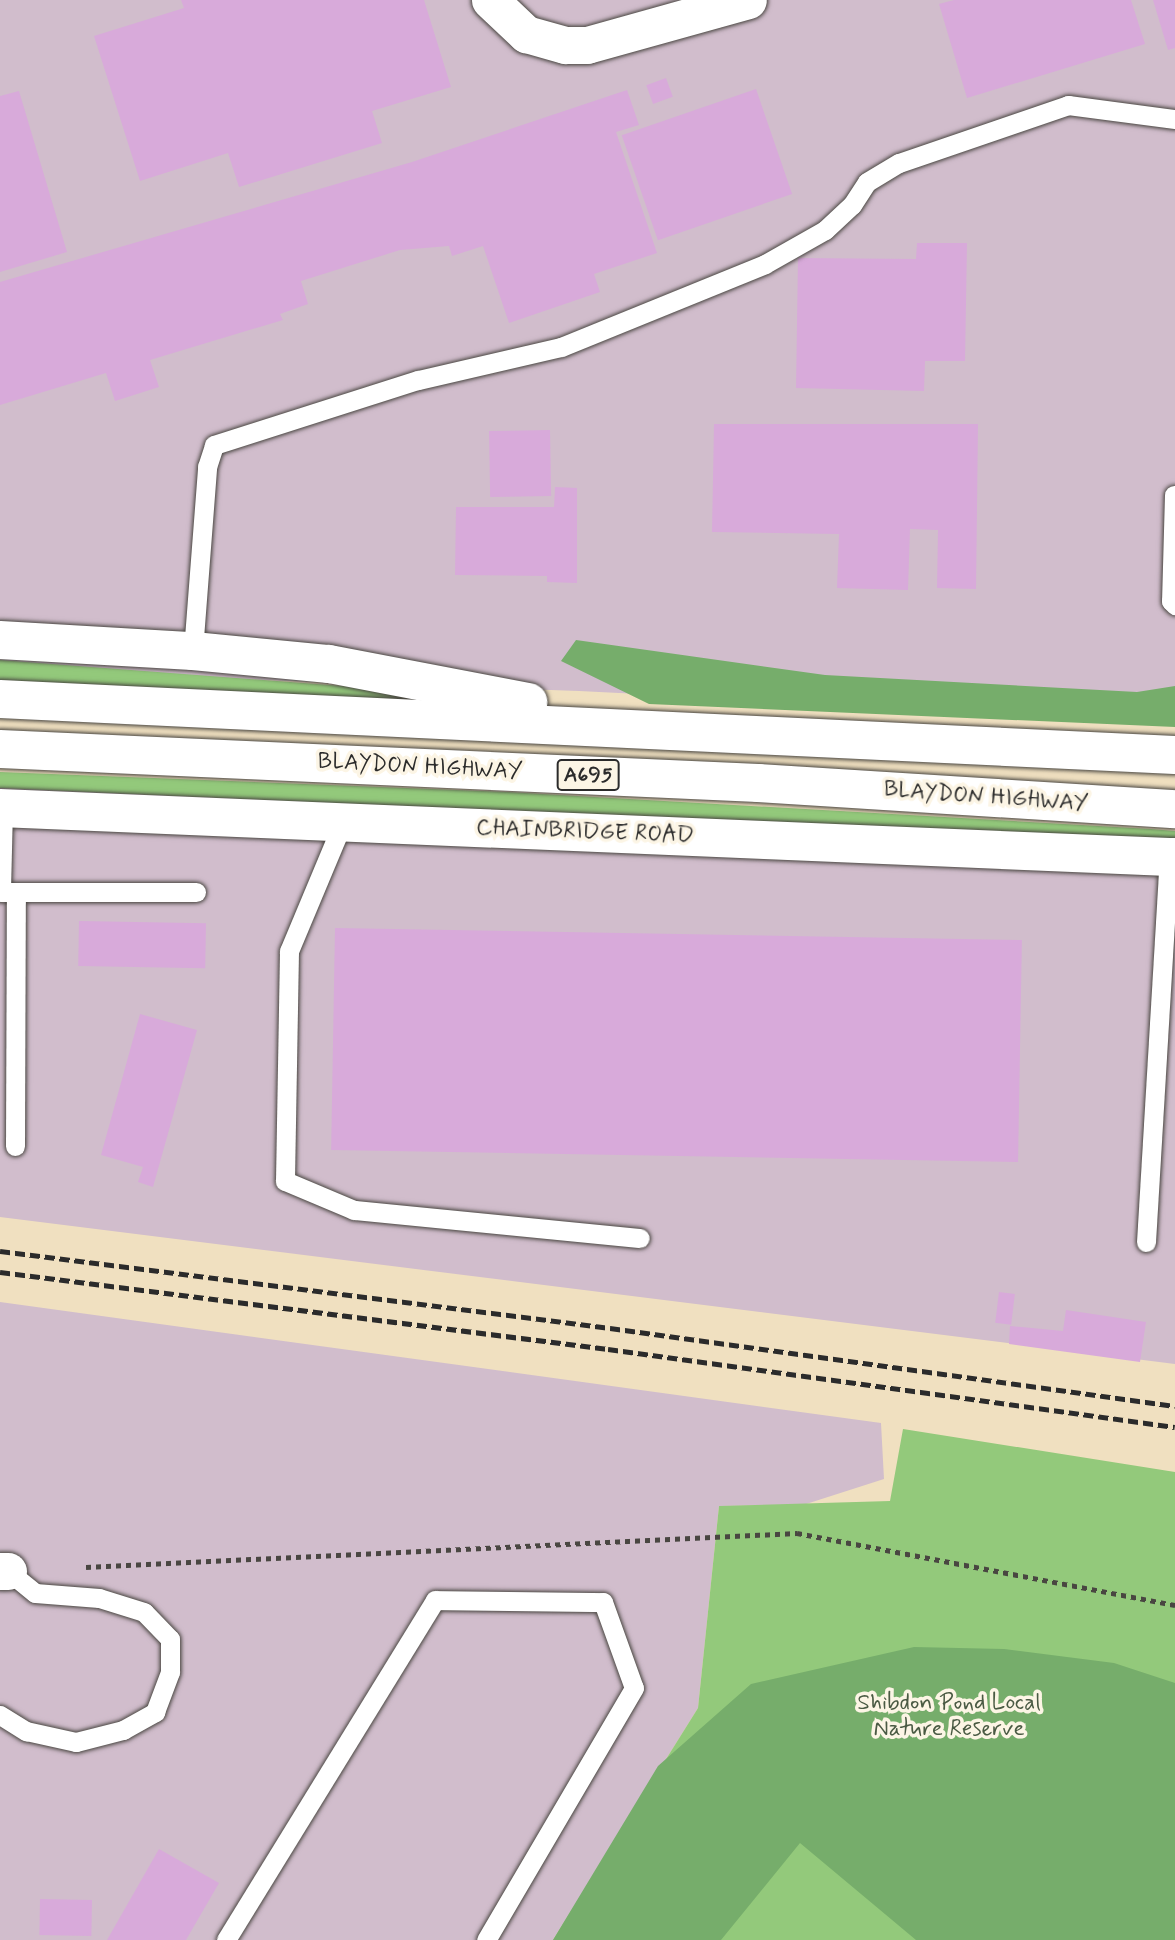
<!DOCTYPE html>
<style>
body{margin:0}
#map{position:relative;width:1175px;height:1940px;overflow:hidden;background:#f0e0c0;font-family:Mynerve,sans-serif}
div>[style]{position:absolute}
.industrial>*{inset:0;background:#d1bdcc}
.green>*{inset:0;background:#93c97b}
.forest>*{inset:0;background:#76ad6b}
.building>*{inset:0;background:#d8aada;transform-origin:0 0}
.path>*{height:4.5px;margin-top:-2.25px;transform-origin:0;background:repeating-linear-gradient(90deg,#494641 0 5px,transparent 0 10px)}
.roads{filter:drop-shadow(0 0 2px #494641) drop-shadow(0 0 2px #494641)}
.lane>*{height:19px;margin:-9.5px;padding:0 9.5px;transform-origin:9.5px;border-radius:9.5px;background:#fff}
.street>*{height:37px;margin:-18.5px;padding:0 18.5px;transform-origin:18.5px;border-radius:18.5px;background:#fff}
.secondary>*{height:38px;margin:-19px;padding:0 19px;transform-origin:19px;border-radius:19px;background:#fff}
.primary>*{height:38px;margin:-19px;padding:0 19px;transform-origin:19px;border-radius:19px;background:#fff}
.rail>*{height:5px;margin-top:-2.5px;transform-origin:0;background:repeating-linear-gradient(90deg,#2b2b2b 0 10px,transparent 0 15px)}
span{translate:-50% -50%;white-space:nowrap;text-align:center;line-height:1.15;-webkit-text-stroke:7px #fcf5e5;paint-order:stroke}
.shield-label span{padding:2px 5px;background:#fcf5e5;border:2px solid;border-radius:5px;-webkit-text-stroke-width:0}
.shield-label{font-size:21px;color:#2b2b2b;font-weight:700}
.street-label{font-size:23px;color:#2b2b2b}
.park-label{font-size:23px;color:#4a5a43}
</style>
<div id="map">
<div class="industrial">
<div style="clip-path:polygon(0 0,1175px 0,1175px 721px,579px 691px,0 671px)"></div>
<div style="clip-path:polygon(0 780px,1175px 837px,1175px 1364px,0 1217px)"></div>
<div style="clip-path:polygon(0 1302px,881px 1423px,884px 1479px,803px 1505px,719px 1506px,698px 1708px,553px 1940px,0 1940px)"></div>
</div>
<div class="green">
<div style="clip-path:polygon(0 660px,383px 689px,428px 703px,0 682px)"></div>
<div style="clip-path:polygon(0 772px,508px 792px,1151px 829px,1175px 831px,1175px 842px,0 788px)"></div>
<div style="clip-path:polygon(903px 1429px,1175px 1472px,1175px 1940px,553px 1940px,698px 1708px,719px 1506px,890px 1501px)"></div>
</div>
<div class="forest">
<div style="clip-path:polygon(576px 640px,825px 675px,1137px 692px,1175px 686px,1175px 727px,649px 704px,561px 661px)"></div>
<div style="clip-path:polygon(914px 1647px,1004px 1649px,1114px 1663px,1175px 1683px,1175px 1940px,916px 1940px,800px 1843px,721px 1940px,553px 1940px,658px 1766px,751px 1684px)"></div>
</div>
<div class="building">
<div style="clip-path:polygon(181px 0,424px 0,451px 87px,372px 111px,382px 143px,239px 187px,228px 153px,140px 181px,94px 36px,184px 8px)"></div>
<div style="clip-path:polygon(954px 0,1131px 0,1145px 44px,967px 98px,939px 4px)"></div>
<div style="clip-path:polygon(1153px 0,1175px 0,1175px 48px,1168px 50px)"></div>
<div style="left:666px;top:78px;width:20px;height:21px;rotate:70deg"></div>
<div style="left:756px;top:89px;width:111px;height:142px;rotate:71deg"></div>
<div style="clip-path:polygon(627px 90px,639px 125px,616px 132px,657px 253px,594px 274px,600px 292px,509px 323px,483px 246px,452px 256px,449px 246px,400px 250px,301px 281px,308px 304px,280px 314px,283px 320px,150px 360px,159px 387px,115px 401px,106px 373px,0 405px,0 282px,412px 162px)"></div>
<div style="clip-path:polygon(19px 91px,67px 252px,0 272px,0 96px)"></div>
<div style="clip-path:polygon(917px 243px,967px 243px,965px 361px,925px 361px,924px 391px,796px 388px,798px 258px,916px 259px)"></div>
<div style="clip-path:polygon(714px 424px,978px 424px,976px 589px,937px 588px,938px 530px,910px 529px,908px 590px,837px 588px,839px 534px,712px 532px)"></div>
<div style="left:550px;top:430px;width:66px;height:61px;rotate:89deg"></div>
<div style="clip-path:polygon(555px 487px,577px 488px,577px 583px,547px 582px,547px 576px,455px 575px,456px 507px,554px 507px)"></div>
<div style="left:79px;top:921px;width:127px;height:45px;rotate:1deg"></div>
<div style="left:335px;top:928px;width:687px;height:222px;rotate:1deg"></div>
<div style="clip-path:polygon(140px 1014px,197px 1030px,153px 1187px,138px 1182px,143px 1167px,101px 1155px)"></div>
<div style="left:999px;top:1292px;width:16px;height:31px;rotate:7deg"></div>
<div style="clip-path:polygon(1066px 1310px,1146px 1322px,1140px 1362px,1009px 1344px,1010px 1326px,1063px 1331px)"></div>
<div style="clip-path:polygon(159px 1849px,219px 1883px,186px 1940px,107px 1940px)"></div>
<div style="left:40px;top:1899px;width:52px;height:36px;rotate:1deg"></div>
</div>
<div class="path">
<div style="left:86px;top:1567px;width:712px;rotate:-2.74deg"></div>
<div style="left:797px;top:1533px;width:385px;rotate:10.8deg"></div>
</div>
<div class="roads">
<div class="lane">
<div style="left:1174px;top:495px;width:106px;rotate:91.6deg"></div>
<div style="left:1171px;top:601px;width:6px;rotate:45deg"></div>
<div style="left:193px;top:651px;width:185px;rotate:-85.6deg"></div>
<div style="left:207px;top:467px;width:23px;rotate:-72deg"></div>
<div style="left:214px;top:445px;width:214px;rotate:-17.7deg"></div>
<div style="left:418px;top:380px;width:147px;rotate:-13deg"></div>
<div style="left:561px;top:347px;width:220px;rotate:-22.1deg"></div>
<div style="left:765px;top:264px;width:69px;rotate:-29.5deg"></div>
<div style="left:825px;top:230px;width:37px;rotate:-43deg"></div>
<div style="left:852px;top:205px;width:27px;rotate:-57deg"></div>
<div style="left:867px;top:182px;width:37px;rotate:-31deg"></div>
<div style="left:899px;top:163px;width:179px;rotate:-18.9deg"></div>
<div style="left:1068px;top:105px;width:108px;rotate:7.5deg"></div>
<div style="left:3px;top:808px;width:84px;rotate:91.4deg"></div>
<div style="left:1px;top:892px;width:195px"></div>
<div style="left:343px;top:822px;width:140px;rotate:112.7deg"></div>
<div style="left:289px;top:951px;width:230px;rotate:91deg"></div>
<div style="left:285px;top:1181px;width:75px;rotate:22.8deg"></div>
<div style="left:354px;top:1210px;width:287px;rotate:5.6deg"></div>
<div style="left:15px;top:1146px;width:254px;rotate:-89.8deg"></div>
<div style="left:1146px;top:1242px;width:386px;rotate:-86.6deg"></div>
<div style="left:0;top:1715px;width:31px;rotate:32deg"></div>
<div style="left:26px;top:1731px;width:51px;rotate:12.4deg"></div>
<div style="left:76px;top:1742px;width:49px;rotate:-14.3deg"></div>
<div style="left:123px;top:1730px;width:37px;rotate:-29deg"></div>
<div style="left:155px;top:1712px;width:43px;rotate:-69.4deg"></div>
<div style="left:170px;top:1672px;width:33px;rotate:-90deg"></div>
<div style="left:170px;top:1639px;width:37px;rotate:-134deg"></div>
<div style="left:144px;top:1612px;width:47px;rotate:-162.7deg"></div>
<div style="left:99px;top:1598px;width:64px;rotate:-175.5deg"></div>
<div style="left:35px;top:1593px;width:35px;rotate:-141deg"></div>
<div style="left:226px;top:1940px;width:399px;rotate:-58.4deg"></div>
<div style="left:435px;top:1600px;width:168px;rotate:0.7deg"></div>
<div style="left:603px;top:1602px;width:91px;rotate:70.2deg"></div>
<div style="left:634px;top:1688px;width:292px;rotate:120.4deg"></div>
</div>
<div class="street">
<div style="left:490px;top:0;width:50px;rotate:43.4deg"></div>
<div style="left:526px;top:34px;width:41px;rotate:15.8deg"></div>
<div style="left:565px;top:45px;width:22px"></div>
<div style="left:587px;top:45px;width:167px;rotate:-15.6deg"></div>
<div style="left:0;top:1571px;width:8px"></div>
</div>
<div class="secondary">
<div style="left:0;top:640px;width:193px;rotate:3.3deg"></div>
<div style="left:0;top:808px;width:1170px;rotate:2.4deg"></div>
</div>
<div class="primary">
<div style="left:193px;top:651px;width:137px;rotate:5.5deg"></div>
<div style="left:329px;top:664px;width:203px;rotate:10.8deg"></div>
<div style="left:0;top:699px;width:1176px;rotate:2.73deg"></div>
<div style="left:0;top:749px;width:759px;rotate:2.57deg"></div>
<div style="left:758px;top:783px;width:418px;rotate:3.6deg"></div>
<div style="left:1169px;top:857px;width:6px"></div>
</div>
</div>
<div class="rail">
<div style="left:0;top:1251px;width:615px;rotate:7.19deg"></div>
<div style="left:610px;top:1328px;width:570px;rotate:7.86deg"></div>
<div style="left:0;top:1272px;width:613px;rotate:7.22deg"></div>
<div style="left:608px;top:1349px;width:572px;rotate:7.83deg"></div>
</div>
<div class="shield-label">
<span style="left:588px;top:775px">A695</span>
</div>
<div class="street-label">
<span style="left:420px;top:767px;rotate:3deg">BLAYDON HIGHWAY</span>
<span style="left:986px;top:797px;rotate:4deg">BLAYDON HIGHWAY</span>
<span style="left:585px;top:832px;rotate:2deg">CHAINBRIDGE ROAD</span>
</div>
<div class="park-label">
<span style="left:949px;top:1716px">Shibdon Pond Local<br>Nature Reserve</span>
</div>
</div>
